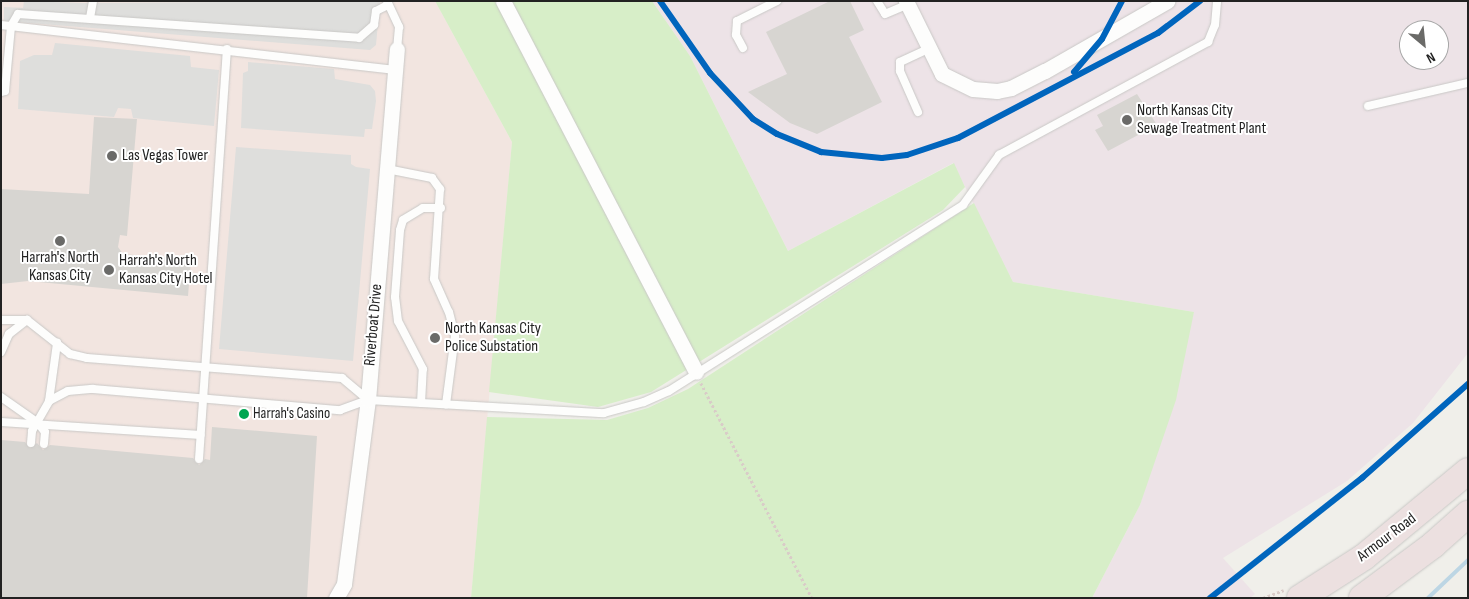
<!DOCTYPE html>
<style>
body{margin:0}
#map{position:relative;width:1469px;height:599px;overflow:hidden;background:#f0efea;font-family:"Sofia Sans Condensed",sans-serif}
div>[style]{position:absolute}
.commercial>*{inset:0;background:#f2e5e0}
.industrial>*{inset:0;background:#ede3e7}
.religious>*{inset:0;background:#dededc}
.grass>*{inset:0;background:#d7eec8}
.stream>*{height:4px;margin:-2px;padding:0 2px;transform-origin:2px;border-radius:2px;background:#bdd6e4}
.building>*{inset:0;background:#d7d5d1}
.path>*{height:2.5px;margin-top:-1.25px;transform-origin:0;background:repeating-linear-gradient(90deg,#d9ccc8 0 2.5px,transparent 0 5px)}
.roads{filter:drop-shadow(0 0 1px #c9c8c6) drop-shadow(0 0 1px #c9c8c6)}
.lane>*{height:8px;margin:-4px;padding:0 4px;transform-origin:4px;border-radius:4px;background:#fdfdfc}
.street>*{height:15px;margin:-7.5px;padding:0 7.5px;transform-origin:7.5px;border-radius:7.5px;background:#fdfdfc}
.highway>*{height:26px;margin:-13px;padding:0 13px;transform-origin:13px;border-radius:13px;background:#ece0e0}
.rail-1>*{height:6px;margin:-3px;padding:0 3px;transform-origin:3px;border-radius:3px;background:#0065bd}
.dots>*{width:14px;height:14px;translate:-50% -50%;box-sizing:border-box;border:2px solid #fff;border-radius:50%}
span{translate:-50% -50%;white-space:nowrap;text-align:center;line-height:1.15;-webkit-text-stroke:4px #fff;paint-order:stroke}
.bus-label{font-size:15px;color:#222}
.left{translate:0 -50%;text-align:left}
.poi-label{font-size:16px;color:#222}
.street-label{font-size:16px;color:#222}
.frame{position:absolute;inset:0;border:2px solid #222;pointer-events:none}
.north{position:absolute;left:1399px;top:20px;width:50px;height:50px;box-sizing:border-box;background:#fff;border:1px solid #a7a7a7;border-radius:50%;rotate:152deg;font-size:14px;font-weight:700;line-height:20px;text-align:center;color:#222}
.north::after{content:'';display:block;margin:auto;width:18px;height:22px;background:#6a6a68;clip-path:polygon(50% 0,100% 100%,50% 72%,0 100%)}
</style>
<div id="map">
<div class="commercial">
<div style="clip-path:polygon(1px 1px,435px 1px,512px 142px,471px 598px,1px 598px)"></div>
</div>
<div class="industrial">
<div style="clip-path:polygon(evenodd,652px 1px,1468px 1px,1468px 353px,1413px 423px,1347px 481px,1223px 558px,1255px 594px,1250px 598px,1092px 598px,1140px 505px,1194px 312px,1013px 282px,953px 163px,788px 251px,690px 56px,652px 1px,1409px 30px,1439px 30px,1439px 60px,1409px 60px,1409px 30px)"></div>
</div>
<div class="religious">
<div style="clip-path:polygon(24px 1px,83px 3px,380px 1px,376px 45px,370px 50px,4px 21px,4px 7px,23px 8px)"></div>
<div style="clip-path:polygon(55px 43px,190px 56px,191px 67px,219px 70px,214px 126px,133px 118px,131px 109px,118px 108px,114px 117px,18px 109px,20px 61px,34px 55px,52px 55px)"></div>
<div style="clip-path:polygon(248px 62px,334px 69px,335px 79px,370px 85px,375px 91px,376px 101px,372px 129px,365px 129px,364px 137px,241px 128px,243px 73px,248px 71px)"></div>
<div style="clip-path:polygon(236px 147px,351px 155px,351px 164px,356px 167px,370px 169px,353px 361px,219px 349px)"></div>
</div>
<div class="grass">
<div style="clip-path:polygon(435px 1px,652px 1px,690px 56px,788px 251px,954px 163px,965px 187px,943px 210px,651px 392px,598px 407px,489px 392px,512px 142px)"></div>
<div style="clip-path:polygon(974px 203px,1013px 282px,1194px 312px,1176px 400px,1140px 505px,1092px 598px,471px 598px,487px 417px,607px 420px,648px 408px,688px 389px)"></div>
</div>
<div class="stream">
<div style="left:1428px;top:598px;width:55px;rotate:-43.5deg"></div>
</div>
<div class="building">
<div style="clip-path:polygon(830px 1px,850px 1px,864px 30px,849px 37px,882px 102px,817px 134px,790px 123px,748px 92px,787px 74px,766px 32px)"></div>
<div style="clip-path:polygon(1137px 94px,1157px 125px,1108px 151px,1095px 130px,1103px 126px,1097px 115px)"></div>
<div style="clip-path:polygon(94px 117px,137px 119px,127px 236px,120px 235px,118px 247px,123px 254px,191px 260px,188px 296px,28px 281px,1px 284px,1px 189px,89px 194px)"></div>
<div style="clip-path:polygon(212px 427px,317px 436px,307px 598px,1px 598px,1px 440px,25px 442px,30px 448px,37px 443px,43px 450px,50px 445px,193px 458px,199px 465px,205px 459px,210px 460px)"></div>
</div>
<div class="path">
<div style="left:701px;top:383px;width:242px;rotate:62.7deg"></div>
<div style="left:1263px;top:598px;width:22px;rotate:-21deg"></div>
</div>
<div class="roads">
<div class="lane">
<div style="left:387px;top:1px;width:29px;rotate:65deg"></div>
<div style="left:399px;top:27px;width:22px;rotate:95deg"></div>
<div style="left:877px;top:1px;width:15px;rotate:58deg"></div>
<div style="left:885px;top:14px;width:25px;rotate:-23deg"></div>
<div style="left:90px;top:18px;width:17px;rotate:-80deg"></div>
<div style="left:1px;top:25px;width:397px;rotate:6.5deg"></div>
<div style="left:743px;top:48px;width:15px;rotate:-118deg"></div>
<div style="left:736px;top:35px;width:14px;rotate:-86deg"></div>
<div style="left:737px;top:21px;width:45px;rotate:-26.6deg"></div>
<div style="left:1px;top:92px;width:4px;rotate:-14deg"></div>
<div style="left:5px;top:91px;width:65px;rotate:-84.7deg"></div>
<div style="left:11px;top:26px;width:14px;rotate:-60deg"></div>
<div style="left:18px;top:14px;width:342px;rotate:4deg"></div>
<div style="left:359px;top:38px;width:20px;rotate:-41deg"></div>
<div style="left:374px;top:25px;width:14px;rotate:-82deg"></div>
<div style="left:376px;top:11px;width:13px;rotate:-27deg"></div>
<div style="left:1368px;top:106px;width:103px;rotate:-13deg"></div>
<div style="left:918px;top:112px;width:45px;rotate:-113.7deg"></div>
<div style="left:900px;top:71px;width:9px;rotate:-90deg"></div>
<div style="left:900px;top:62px;width:33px;rotate:-25deg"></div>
<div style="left:387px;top:169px;width:46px;rotate:11.3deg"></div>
<div style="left:432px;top:178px;width:14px;rotate:54deg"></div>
<div style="left:440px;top:189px;width:90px;rotate:93.8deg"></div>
<div style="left:434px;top:279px;width:36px;rotate:66deg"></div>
<div style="left:449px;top:312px;width:25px;rotate:76deg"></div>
<div style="left:455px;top:336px;width:69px;rotate:97.5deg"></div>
<div style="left:1px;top:320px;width:26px"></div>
<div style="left:27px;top:320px;width:55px;rotate:38.3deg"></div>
<div style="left:70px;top:354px;width:17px;rotate:13deg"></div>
<div style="left:87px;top:358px;width:256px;rotate:4.5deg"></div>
<div style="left:342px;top:378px;width:34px;rotate:40deg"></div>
<div style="left:1px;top:352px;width:20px;rotate:-66deg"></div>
<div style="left:9px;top:334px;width:23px;rotate:-38deg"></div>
<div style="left:1px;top:397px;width:45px;rotate:35.1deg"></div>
<div style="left:38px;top:423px;width:11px;rotate:52deg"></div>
<div style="left:45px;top:432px;width:12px;rotate:95deg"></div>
<div style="left:49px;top:401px;width:21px;rotate:-28deg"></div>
<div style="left:68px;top:391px;width:25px;rotate:-5deg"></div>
<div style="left:93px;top:389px;width:248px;rotate:4.9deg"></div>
<div style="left:340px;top:410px;width:30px;rotate:-20deg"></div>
<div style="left:368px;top:400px;width:236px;rotate:3.2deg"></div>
<div style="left:604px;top:413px;width:41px;rotate:-15.4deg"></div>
<div style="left:644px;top:402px;width:27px;rotate:-24deg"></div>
<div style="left:669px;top:391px;width:348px;rotate:-32.3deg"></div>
<div style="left:963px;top:205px;width:62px;rotate:-54.2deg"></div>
<div style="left:999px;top:155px;width:238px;rotate:-28.4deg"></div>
<div style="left:1208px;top:42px;width:18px;rotate:-68deg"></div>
<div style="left:1215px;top:25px;width:24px;rotate:-85deg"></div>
<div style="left:421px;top:403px;width:34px;rotate:-87deg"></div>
<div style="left:423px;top:369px;width:54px;rotate:-117.5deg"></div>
<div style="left:398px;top:321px;width:24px;rotate:-97deg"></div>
<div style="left:395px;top:297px;width:67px;rotate:-85.7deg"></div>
<div style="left:400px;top:230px;width:10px;rotate:-73deg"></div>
<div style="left:403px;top:220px;width:23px;rotate:-31deg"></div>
<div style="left:423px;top:208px;width:18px"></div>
<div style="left:1px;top:422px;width:200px;rotate:3.7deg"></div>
<div style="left:31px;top:443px;width:12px;rotate:-85deg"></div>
<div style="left:32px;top:431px;width:34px;rotate:-60deg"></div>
<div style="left:49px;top:401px;width:59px;rotate:-82.1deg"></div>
<div style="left:199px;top:459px;width:411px;rotate:-86.1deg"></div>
</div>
<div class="street">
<div style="left:503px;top:1px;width:418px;rotate:62.5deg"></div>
<div style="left:906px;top:1px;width:81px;rotate:63.7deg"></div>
<div style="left:942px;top:74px;width:34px;rotate:26deg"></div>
<div style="left:973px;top:89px;width:24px;rotate:5deg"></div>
<div style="left:997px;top:91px;width:14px;rotate:-12deg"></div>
<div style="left:1011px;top:88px;width:38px;rotate:-27deg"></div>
<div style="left:1045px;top:71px;width:141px;rotate:-29.8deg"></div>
<div style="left:336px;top:598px;width:16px;rotate:-60deg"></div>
<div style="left:344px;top:584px;width:186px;rotate:-82.6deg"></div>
<div style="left:368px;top:400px;width:352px;rotate:-85.3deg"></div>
</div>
<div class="highway">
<div style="left:1300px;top:598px;width:76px;rotate:-32.6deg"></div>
<div style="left:1364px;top:557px;width:135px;rotate:-39.6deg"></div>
<div style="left:1362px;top:598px;width:89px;rotate:-36.7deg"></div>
<div style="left:1433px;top:545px;width:47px;rotate:-41.5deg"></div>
</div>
</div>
<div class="rail-1">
<div style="left:660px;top:1px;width:88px;rotate:55.2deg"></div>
<div style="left:710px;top:73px;width:63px;rotate:46.9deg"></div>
<div style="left:753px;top:119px;width:28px;rotate:32deg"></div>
<div style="left:777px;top:134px;width:48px;rotate:22.2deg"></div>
<div style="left:821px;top:152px;width:61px;rotate:5.6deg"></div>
<div style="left:882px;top:158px;width:25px;rotate:-7deg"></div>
<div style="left:907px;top:155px;width:54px;rotate:-18.4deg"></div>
<div style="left:958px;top:138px;width:226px;rotate:-27.7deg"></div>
<div style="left:1158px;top:33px;width:53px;rotate:-37.3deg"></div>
<div style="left:1074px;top:72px;width:43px;rotate:-49.7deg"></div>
<div style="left:1102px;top:39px;width:43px;rotate:-62.2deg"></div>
<div style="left:1210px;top:598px;width:194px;rotate:-38.3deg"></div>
<div style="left:1362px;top:478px;width:142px;rotate:-41.6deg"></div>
</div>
<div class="dots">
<div style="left:1127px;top:120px;background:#6a6a68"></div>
<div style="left:112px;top:156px;background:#6a6a68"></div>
<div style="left:60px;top:241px;background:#6a6a68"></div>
<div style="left:109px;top:270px;background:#6a6a68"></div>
<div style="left:435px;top:338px;background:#6a6a68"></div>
<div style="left:244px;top:414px;background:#00a651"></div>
</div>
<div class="bus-label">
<span class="left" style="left:253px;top:414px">Harrah's Casino</span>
</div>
<div class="poi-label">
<span class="left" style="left:1137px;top:120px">North Kansas City<br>Sewage Treatment Plant</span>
<span class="left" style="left:122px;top:156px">Las Vegas Tower</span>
<span style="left:60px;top:267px">Harrah's North<br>Kansas City</span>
<span class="left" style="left:119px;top:270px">Harrah's North<br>Kansas City Hotel</span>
<span class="left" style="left:445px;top:338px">North Kansas City<br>Police Substation</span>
</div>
<div class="street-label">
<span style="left:374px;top:325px;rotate:-85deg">Riverboat Drive</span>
<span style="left:1387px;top:538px;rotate:-37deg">Armour Road</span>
</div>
<div class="frame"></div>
<div class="north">N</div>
</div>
